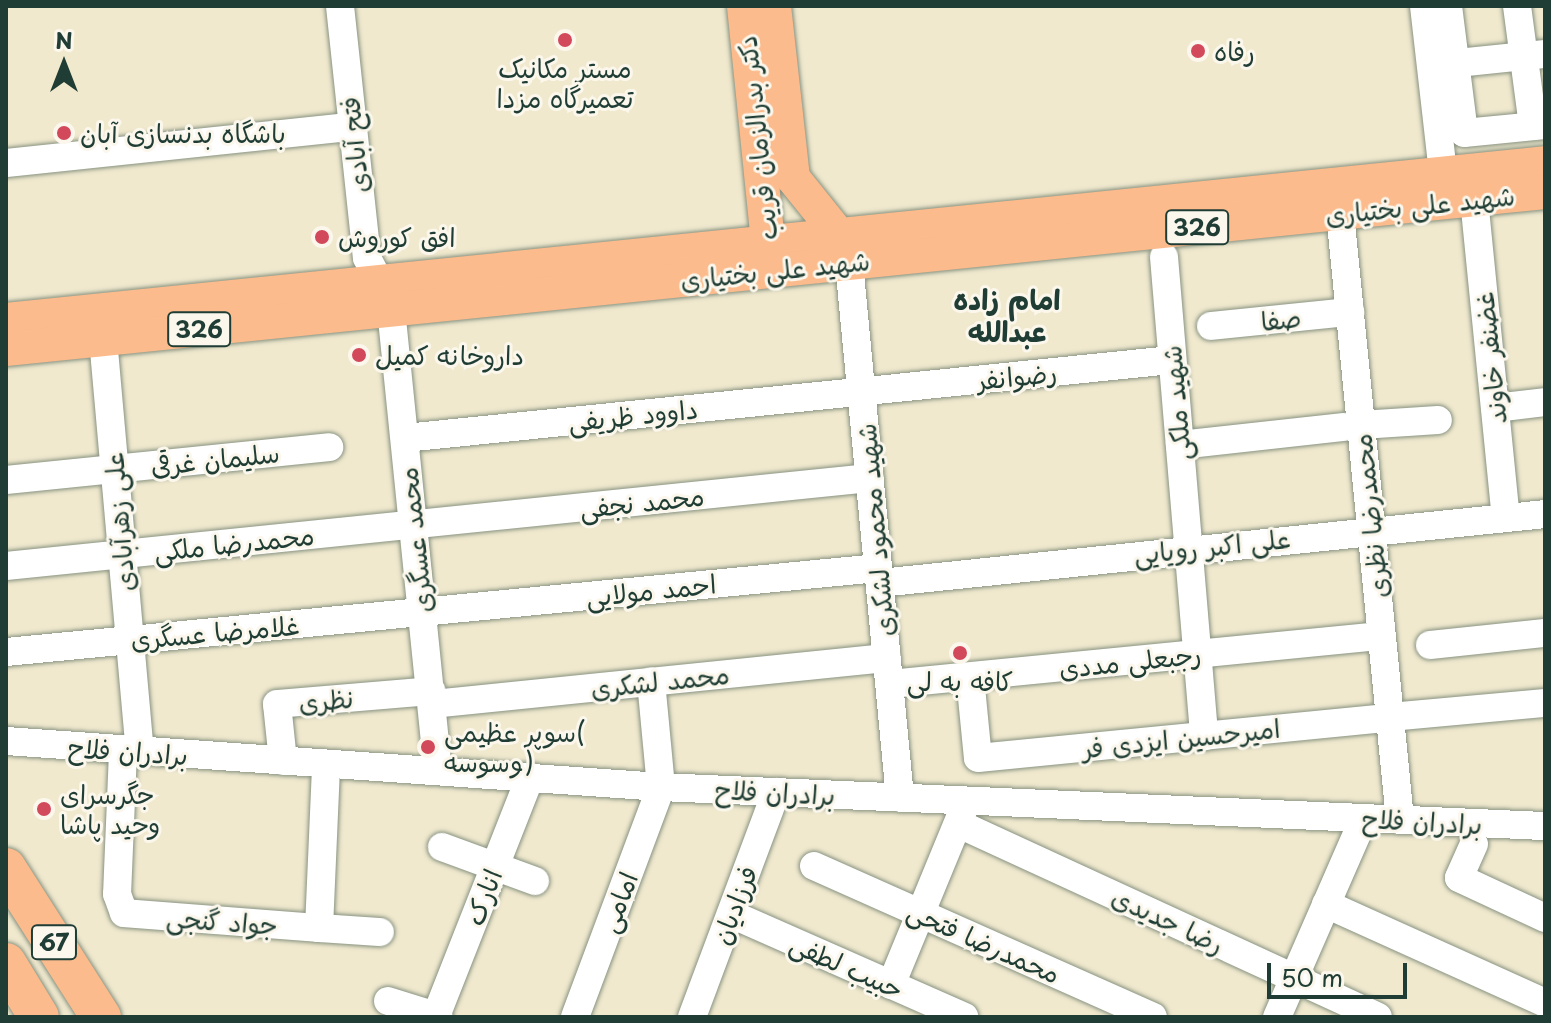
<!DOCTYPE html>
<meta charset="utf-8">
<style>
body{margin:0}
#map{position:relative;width:1551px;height:1023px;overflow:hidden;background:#f0e9ce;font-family:"Playpen Sans","Playpen Sans Arabic",sans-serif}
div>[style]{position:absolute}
.roads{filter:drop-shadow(0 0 2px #889381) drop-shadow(0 0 2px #889381)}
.minor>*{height:28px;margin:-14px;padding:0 14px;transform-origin:14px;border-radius:14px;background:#fff}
.major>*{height:34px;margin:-17px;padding:0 17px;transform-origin:17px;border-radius:17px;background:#fbbb8d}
.highway>*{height:40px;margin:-20px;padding:0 20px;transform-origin:20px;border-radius:20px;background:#fbbb8d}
.dots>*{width:22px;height:22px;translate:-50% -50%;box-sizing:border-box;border:4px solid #fbf7ec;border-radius:50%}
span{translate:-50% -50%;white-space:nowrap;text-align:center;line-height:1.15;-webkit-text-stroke:6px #fbf7ec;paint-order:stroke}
.shield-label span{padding:2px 6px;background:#fbf7ec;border:2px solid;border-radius:6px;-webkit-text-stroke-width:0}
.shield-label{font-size:24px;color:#1f3d34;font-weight:700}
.poi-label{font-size:26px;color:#1f3d34}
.left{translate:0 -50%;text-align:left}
.street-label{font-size:26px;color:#1f3d34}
.neighbourhood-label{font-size:28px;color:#1f3d34;font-weight:700}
.frame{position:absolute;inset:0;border:8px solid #1f3d34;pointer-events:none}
.north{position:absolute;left:24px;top:24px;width:80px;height:80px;-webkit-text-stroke:6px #fbf7ec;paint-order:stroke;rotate:0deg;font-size:22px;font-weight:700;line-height:32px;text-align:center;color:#1f3d34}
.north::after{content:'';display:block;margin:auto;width:28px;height:36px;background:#1f3d34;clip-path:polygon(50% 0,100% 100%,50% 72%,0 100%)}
.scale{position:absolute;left:1267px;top:963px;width:140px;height:36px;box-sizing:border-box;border:4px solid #1f3d34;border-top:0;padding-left:10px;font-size:24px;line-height:28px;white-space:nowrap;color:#1f3d34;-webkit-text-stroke:6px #fbf7ec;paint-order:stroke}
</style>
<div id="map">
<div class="roads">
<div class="minor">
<div style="left:340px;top:6px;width:253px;rotate:83.9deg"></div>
<div style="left:367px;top:258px;width:26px;rotate:62deg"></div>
<div style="left:1424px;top:6px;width:168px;rotate:83.5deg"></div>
<div style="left:1448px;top:6px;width:128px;rotate:82.8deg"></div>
<div style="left:1464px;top:133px;width:81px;rotate:-5.6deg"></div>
<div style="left:1517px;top:6px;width:121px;rotate:82.4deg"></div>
<div style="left:1438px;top:65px;width:108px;rotate:-5.9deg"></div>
<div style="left:6px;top:163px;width:347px;rotate:-6deg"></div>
<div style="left:1474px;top:199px;width:320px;rotate:84.3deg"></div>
<div style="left:1340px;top:213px;width:610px;rotate:84.35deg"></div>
<div style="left:1164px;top:257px;width:481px;rotate:85.2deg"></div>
<div style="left:849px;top:263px;width:537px;rotate:84.55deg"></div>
<div style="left:391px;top:309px;width:464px;rotate:84.2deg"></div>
<div style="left:1211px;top:326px;width:140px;rotate:-5.8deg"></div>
<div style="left:103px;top:339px;width:416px;rotate:84.9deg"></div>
<div style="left:1495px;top:408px;width:50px;rotate:-6.8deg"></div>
<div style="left:1361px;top:425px;width:77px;rotate:-3.7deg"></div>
<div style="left:405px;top:438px;width:771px;rotate:-5.81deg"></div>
<div style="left:1180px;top:445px;width:165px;rotate:-6.3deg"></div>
<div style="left:6px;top:480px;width:325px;rotate:-5.8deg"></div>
<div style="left:6px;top:566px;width:868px;rotate:-5.82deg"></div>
<div style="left:880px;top:583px;width:669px;rotate:-5.92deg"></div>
<div style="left:1430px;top:645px;width:116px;rotate:-6deg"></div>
<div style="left:6px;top:652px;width:876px;rotate:-5.5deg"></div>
<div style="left:970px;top:677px;width:81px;rotate:84.4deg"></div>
<div style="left:978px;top:758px;width:409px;rotate:-5.6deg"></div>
<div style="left:890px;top:684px;width:483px;rotate:-5.6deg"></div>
<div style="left:433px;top:704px;width:456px;rotate:-5.8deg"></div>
<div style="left:1390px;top:717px;width:156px;rotate:-5.2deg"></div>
<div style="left:6px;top:741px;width:657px;rotate:4.02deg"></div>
<div style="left:661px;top:787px;width:885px;rotate:2.53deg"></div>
<div style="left:123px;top:752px;width:142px;rotate:92.4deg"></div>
<div style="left:117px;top:894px;width:20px;rotate:70deg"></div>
<div style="left:124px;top:913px;width:196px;rotate:4.4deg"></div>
<div style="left:319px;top:928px;width:163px;rotate:-87.5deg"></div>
<div style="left:283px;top:761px;width:57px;rotate:-96deg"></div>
<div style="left:277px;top:704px;width:155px;rotate:-4.8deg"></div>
<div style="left:959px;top:824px;width:461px;rotate:24.7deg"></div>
<div style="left:1474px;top:844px;width:37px;rotate:114deg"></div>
<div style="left:1459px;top:878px;width:95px;rotate:24.9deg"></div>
<div style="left:442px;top:847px;width:99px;rotate:20.1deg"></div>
<div style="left:814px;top:866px;width:371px;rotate:24deg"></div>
<div style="left:1326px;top:904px;width:240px;rotate:24.3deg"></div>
<div style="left:731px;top:914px;width:255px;rotate:23.8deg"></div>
<div style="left:319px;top:928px;width:61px;rotate:3.8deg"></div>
<div style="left:891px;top:985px;width:191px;rotate:-67.6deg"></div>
<div style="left:388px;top:1001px;width:53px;rotate:17.4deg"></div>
<div style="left:436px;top:1016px;width:257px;rotate:-68.5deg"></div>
<div style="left:575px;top:1017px;width:246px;rotate:-69.5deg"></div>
<div style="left:661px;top:787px;width:106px;rotate:-95.4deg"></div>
<div style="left:692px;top:1017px;width:240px;rotate:-69.5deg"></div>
<div style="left:1277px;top:1017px;width:217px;rotate:-66.4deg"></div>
</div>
<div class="major">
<div style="left:744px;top:6px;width:258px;rotate:84.2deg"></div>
<div style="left:774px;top:6px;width:173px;rotate:83.7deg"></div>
<div style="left:793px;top:178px;width:73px;rotate:51.1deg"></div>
<div style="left:6px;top:320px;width:1547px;rotate:-5.82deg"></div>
<div style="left:6px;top:349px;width:1547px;rotate:-5.82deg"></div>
</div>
<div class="highway">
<div style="left:6px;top:868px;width:177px;rotate:57.5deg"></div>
<div style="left:6px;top:963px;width:63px;rotate:58.6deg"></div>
</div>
</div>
<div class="dots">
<div style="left:565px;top:40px;background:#d1495b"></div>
<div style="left:1198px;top:51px;background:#d1495b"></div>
<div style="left:64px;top:133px;background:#d1495b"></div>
<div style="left:322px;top:237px;background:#d1495b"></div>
<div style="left:359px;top:355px;background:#d1495b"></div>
<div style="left:960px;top:653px;background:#d1495b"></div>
<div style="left:428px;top:747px;background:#d1495b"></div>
<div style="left:44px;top:809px;background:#d1495b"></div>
</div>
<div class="shield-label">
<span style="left:1197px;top:227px">326</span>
<span style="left:199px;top:329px">326</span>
<span style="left:54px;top:942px">67</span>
</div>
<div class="poi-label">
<span class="left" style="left:1214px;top:51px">رفاه</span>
<span style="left:565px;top:83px">مستر مکانیک<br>تعمیرگاه مزدا</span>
<span class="left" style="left:80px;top:133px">باشگاه بدنسازی آبان</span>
<span class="left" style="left:338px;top:237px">افق کوروش</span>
<span class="left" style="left:375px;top:355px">داروخانه کمیل</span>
<span style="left:960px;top:681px">کافه به لی</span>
<span class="left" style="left:444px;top:747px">سوپر عظیمی(<br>وسوسه)</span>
<span class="left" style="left:60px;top:809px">جگرسرای<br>وحید پاشا</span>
</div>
<div class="street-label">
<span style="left:757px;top:138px;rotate:-96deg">دکتر بدرالزمان قریب</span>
<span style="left:354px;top:145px;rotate:-96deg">فتح آبادی</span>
<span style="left:1420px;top:205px;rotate:-6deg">شهید علی بختیاری</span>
<span style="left:775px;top:270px;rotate:-6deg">شهید علی بختیاری</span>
<span style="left:1281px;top:319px;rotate:-6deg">صفا</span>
<span style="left:1490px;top:358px;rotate:-96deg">غضنفر خاوند</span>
<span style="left:1017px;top:376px;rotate:-6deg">رضوانفر</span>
<span style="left:1176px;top:403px;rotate:-95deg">شهید ملکی</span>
<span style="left:633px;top:415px;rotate:-6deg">داوود ظریفی</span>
<span style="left:215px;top:459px;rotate:-6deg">سلیمان غرقی</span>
<span style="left:642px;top:502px;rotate:-6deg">محمد نجفی</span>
<span style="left:1370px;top:516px;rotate:-96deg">محمدرضا نظری</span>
<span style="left:119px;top:522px;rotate:-95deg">علی زهرآبادی</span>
<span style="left:875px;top:530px;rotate:-95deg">شهید محمود لشکری</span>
<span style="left:415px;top:540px;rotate:-96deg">محمد عسگری</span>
<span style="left:234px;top:543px;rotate:-6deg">محمدرضا ملکی</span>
<span style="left:1212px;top:546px;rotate:-6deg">علی اکبر رویایی</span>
<span style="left:651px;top:590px;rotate:-6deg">احمد مولایی</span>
<span style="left:215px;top:632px;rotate:-5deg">غلامرضا عسگری</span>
<span style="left:1130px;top:661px;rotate:-6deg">رجبعلی مددی</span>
<span style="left:660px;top:681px;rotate:-6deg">محمد لشکری</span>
<span style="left:326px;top:700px;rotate:-5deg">نظری</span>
<span style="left:1181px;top:738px;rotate:-6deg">امیرحسین ایزدی فر</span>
<span style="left:128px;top:751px;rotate:4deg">برادران فلاح</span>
<span style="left:775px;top:792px;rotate:3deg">برادران فلاح</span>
<span style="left:1422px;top:821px;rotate:3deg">برادران فلاح</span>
<span style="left:483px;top:897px;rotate:-69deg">انارک</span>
<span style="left:618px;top:902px;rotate:-69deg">امامی</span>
<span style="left:734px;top:905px;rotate:-69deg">فرزادیان</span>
<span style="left:1168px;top:920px;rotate:25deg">رضا جدیدی</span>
<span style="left:222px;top:921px;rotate:4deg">جواد گنجی</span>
<span style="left:984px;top:942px;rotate:24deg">محمدرضا فتحی</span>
<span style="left:847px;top:966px;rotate:24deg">حبیب لطفی</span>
</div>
<div class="neighbourhood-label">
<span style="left:1007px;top:315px">امام زاده<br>عبدالله</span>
</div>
<div class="frame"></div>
<div class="north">N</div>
<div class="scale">50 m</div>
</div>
